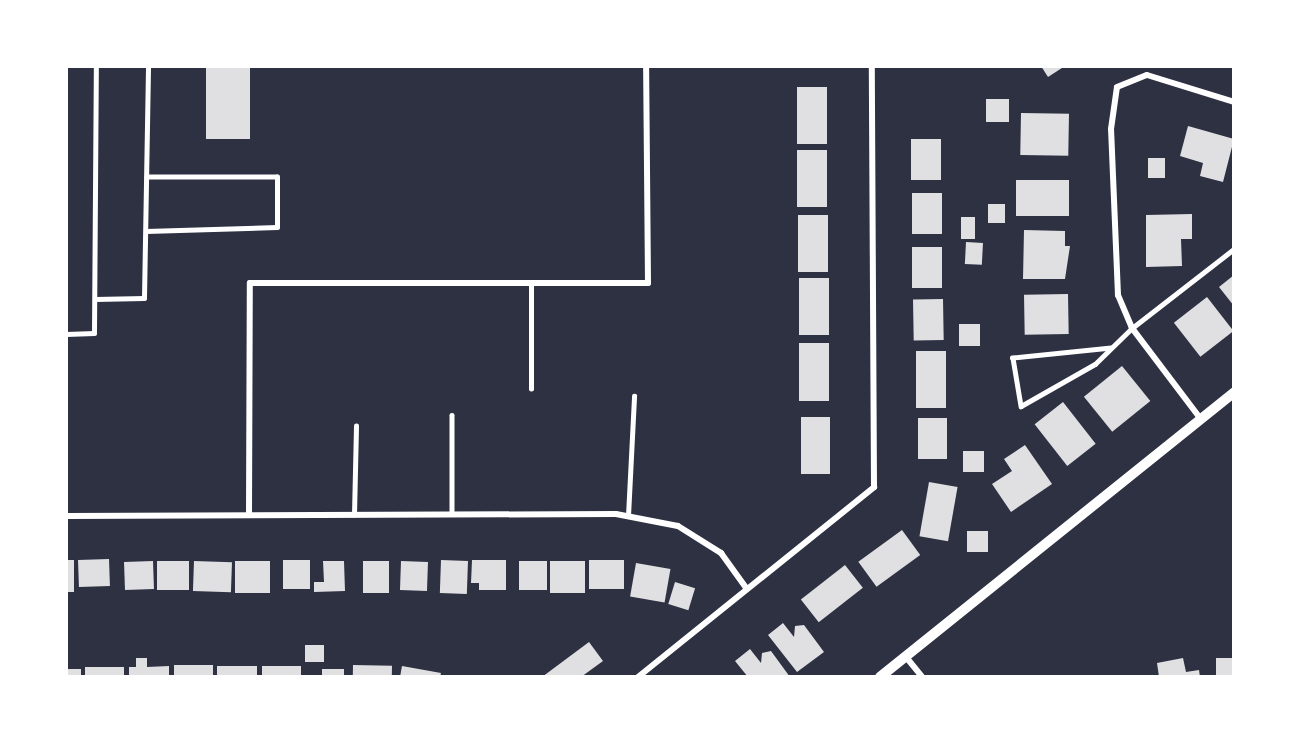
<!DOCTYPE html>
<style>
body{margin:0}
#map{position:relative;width:1300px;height:743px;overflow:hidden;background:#2d3142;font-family:"Open Sans",sans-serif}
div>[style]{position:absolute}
.building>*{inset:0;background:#e0e0e3;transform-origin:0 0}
.service>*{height:4.5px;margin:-2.25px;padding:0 2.25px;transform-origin:2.25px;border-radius:2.25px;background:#fff}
.minor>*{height:6px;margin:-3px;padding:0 3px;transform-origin:3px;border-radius:3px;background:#fff}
.tertiary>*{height:10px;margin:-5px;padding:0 5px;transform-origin:5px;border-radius:5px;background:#fff}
span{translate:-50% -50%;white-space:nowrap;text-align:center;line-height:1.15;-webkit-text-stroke:5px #fff;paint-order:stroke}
.frame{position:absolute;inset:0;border:68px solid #fff;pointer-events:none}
</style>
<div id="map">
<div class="building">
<div style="left:206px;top:66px;width:44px;height:73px"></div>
<div style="clip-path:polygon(1041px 66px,1065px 66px,1048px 77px)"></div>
<div style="left:797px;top:87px;width:30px;height:57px"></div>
<div style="left:1009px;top:99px;width:23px;height:23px;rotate:90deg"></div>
<div style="left:1021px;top:113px;width:48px;height:42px;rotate:1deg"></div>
<div style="clip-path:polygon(1188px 126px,1234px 139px,1223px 182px,1200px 176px,1203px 163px,1180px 156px)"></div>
<div style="left:911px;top:139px;width:30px;height:41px"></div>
<div style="left:797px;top:150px;width:30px;height:57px"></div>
<div style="left:1148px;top:158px;width:17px;height:20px"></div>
<div style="left:1069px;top:180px;width:36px;height:53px;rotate:90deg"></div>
<div style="left:912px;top:193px;width:30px;height:41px"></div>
<div style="left:988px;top:204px;width:17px;height:19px"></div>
<div style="clip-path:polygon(1192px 214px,1192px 239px,1181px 239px,1182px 266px,1146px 267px,1146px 215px)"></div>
<div style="left:798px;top:215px;width:30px;height:57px"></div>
<div style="left:961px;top:217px;width:14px;height:22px"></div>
<div style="clip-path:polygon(1024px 230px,1065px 231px,1065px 246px,1070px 246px,1065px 279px,1023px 279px)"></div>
<div style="left:966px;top:242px;width:17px;height:22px;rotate:3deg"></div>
<div style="left:912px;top:247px;width:30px;height:41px"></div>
<div style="clip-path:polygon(1234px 275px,1234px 306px,1219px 287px)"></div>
<div style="left:799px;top:278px;width:30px;height:57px"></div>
<div style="left:1068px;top:294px;width:40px;height:44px;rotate:89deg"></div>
<div style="left:1207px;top:297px;width:43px;height:42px;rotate:52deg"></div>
<div style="left:943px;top:299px;width:41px;height:30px;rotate:89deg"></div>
<div style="left:959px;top:324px;width:21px;height:22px"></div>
<div style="left:829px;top:343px;width:58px;height:30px;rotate:90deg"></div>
<div style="left:916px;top:351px;width:30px;height:57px"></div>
<div style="left:1122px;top:366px;width:45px;height:49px;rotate:51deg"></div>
<div style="left:1063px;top:402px;width:53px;height:36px;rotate:52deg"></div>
<div style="left:801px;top:417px;width:29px;height:57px"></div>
<div style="left:918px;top:418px;width:29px;height:41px"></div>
<div style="clip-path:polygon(1025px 445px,1052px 484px,1011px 512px,992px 484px,1012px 471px,1004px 459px)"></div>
<div style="left:963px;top:451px;width:21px;height:21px"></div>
<div style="left:929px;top:482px;width:29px;height:55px;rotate:10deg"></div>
<div style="left:902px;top:530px;width:31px;height:54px;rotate:54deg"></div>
<div style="left:967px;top:531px;width:21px;height:21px"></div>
<div style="left:109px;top:559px;width:27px;height:31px;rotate:88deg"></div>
<div style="left:66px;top:560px;width:8px;height:32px"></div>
<div style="left:283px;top:560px;width:27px;height:29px"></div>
<div style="left:441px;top:560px;width:27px;height:33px;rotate:2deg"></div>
<div style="clip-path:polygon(472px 560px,506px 560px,506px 590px,479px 590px,479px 583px,471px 583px)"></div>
<div style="left:589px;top:560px;width:35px;height:29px"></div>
<div style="left:153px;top:561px;width:28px;height:29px;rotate:88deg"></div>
<div style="left:157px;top:561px;width:32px;height:29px"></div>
<div style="left:194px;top:561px;width:38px;height:30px;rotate:2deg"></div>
<div style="left:235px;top:561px;width:35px;height:32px"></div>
<div style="clip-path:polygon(323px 561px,344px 561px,345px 591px,314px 592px,314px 582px,324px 582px)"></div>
<div style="left:363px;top:561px;width:26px;height:32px"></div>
<div style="left:401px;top:561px;width:27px;height:29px;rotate:2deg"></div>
<div style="left:519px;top:561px;width:28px;height:29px"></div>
<div style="left:585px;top:561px;width:32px;height:35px;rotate:90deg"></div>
<div style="left:636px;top:563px;width:35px;height:34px;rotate:10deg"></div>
<div style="left:845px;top:565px;width:29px;height:56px;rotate:52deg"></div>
<div style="left:675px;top:582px;width:21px;height:23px;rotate:17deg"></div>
<div style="clip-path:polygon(783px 623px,794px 637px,795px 626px,804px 625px,824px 652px,797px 672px,768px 635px)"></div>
<div style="clip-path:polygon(589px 642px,603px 661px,581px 677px,542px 677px)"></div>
<div style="left:305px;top:645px;width:19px;height:17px"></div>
<div style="clip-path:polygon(750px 649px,761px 663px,762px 653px,771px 651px,790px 677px,748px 677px,735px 661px)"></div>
<div style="clip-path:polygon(136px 658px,147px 658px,147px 667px,169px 666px,169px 677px,129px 677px,129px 667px,136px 667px)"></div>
<div style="clip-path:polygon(1183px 658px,1186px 672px,1199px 670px,1200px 677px,1159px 677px,1157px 663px)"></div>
<div style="left:1234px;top:658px;width:19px;height:18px;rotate:90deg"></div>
<div style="left:174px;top:665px;width:39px;height:12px"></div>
<div style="left:353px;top:665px;width:39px;height:12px;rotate:1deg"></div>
<div style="left:217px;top:666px;width:40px;height:11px"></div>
<div style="left:262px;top:666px;width:39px;height:11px"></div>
<div style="clip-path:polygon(402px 666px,441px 673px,440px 677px,400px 677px)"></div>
<div style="left:85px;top:667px;width:39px;height:10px"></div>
<div style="left:66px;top:669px;width:15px;height:8px"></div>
<div style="left:322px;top:669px;width:22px;height:8px"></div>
</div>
<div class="service">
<div style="left:146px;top:231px;width:131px;rotate:-1.7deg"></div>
<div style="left:277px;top:227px;width:50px;rotate:-90deg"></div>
<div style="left:277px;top:177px;width:130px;rotate:180deg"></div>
<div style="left:95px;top:299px;width:49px;rotate:-1.2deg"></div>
<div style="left:144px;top:298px;width:232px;rotate:-89deg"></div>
<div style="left:66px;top:334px;width:28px;rotate:-2deg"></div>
<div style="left:94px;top:333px;width:267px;rotate:-89.6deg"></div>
<div style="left:1111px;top:348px;width:99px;rotate:174.2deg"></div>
<div style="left:1013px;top:358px;width:49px;rotate:80.5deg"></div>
<div style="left:1021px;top:406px;width:85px;rotate:-29.6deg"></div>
<div style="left:1095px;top:364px;width:52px;rotate:-44.2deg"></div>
<div style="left:1132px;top:328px;width:129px;rotate:-37.8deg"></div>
<div style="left:531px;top:389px;width:106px;rotate:-90deg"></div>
<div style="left:452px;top:415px;width:99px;rotate:90deg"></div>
<div style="left:354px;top:515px;width:89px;rotate:-88.7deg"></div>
<div style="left:628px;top:516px;width:120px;rotate:-87.1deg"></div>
</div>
<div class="minor">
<div style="left:1200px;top:418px;width:113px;rotate:-127.1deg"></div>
<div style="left:1132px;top:328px;width:36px;rotate:-113deg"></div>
<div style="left:1118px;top:295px;width:166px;rotate:-92.4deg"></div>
<div style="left:1111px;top:129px;width:42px;rotate:-81.9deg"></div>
<div style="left:1117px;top:87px;width:32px;rotate:-22deg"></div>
<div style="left:1147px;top:75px;width:91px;rotate:17.2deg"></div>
<div style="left:249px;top:515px;width:232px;rotate:-89.8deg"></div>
<div style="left:250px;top:283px;width:398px"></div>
<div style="left:648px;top:283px;width:217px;rotate:-90.5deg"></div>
<div style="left:66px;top:516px;width:550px;rotate:-0.21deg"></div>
<div style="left:616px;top:514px;width:63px;rotate:11deg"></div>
<div style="left:678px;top:526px;width:51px;rotate:32.1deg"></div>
<div style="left:721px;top:553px;width:44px;rotate:54.2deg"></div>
<div style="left:906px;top:657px;width:26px;rotate:51deg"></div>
<div style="left:638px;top:677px;width:303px;rotate:-38.8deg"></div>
<div style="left:874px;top:487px;width:421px;rotate:-90.3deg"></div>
</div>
<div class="tertiary">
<div style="left:880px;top:677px;width:454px;rotate:-38.8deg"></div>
</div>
<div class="frame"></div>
</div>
